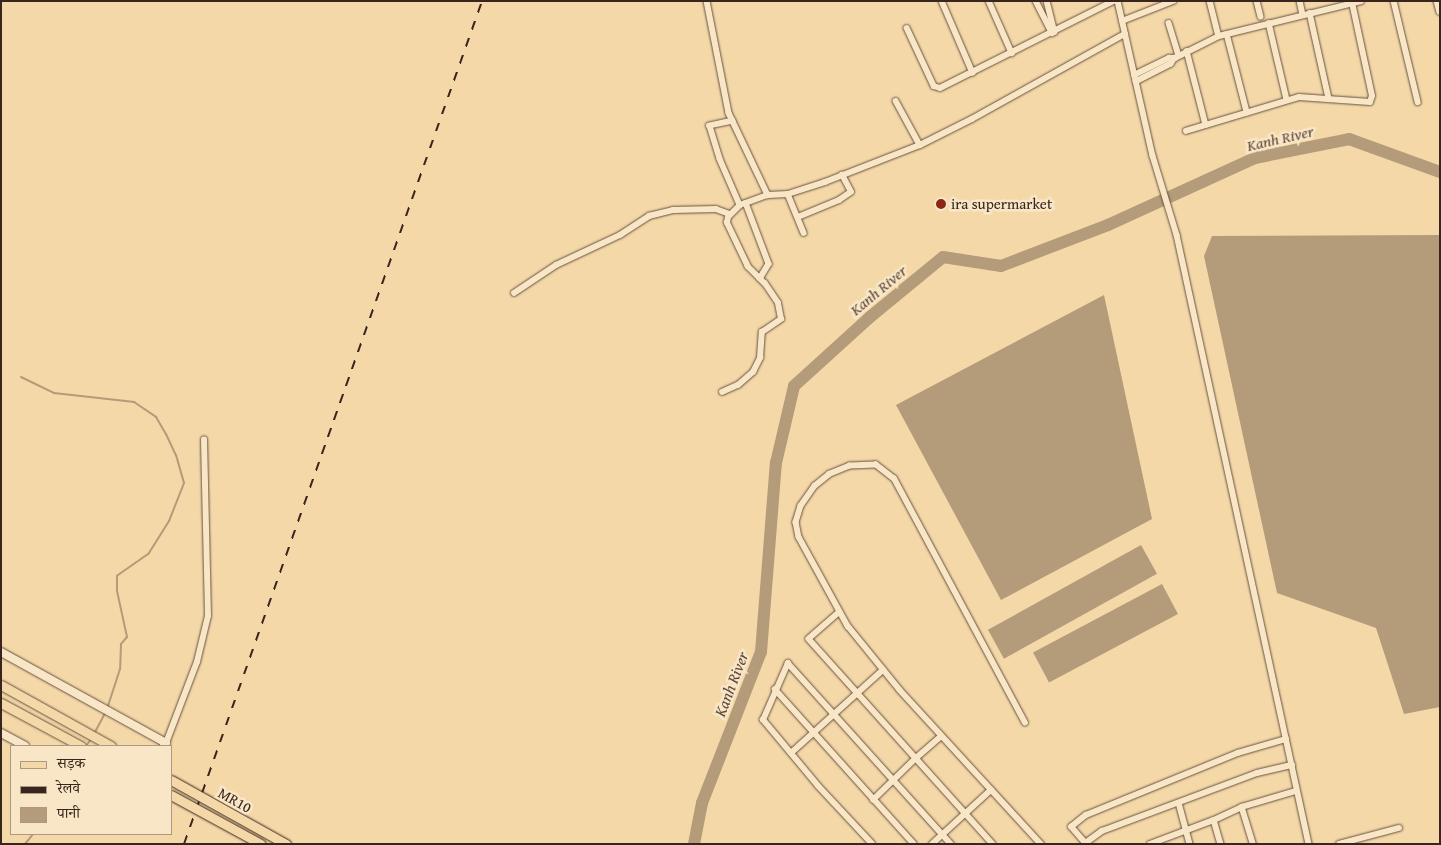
<!DOCTYPE html>
<meta charset="utf-8">
<style>
body{margin:0}
#map{position:relative;width:1441px;height:845px;overflow:hidden;background:#f4d8a8;font-family:"Gentium Book Plus","Noto Serif Devanagari",serif}
div>[style]{position:absolute}
.water>*{inset:0;background:#b49b79;transform-origin:0 0}
.stream>*{height:2px;margin:-1px;padding:0 1px;transform-origin:1px;border-radius:1px;background:#b49b79}
.river>*{height:12px;margin:-6px;padding:0 6px;transform-origin:6px;border-radius:6px;background:#b49b79}
.roads{filter:drop-shadow(0 0 1px #675240) drop-shadow(0 0 1px #675240)}
.minor>*{height:5.5px;margin:-2.75px;padding:0 2.75px;transform-origin:2.75px;border-radius:2.75px;background:#f8e6c6}
.tertiary>*{height:8px;margin:-4px;padding:0 4px;transform-origin:4px;border-radius:4px;background:#f8e6c6}
.primary>*{height:9px;margin:-4.5px;padding:0 4.5px;transform-origin:4.5px;border-radius:4.5px;background:#f4d8a8}
.rail>*{height:2px;margin-top:-1px;transform-origin:0;background:repeating-linear-gradient(90deg,#38251e 0 9px,transparent 0 18px)}
.bridges{filter:drop-shadow(0 0 1px #38251e) drop-shadow(0 0 1px #38251e)}
.primary-bridge>*{height:9px;margin:-4.5px;padding:0 4.5px;transform-origin:4.5px;border-radius:4.5px;background:#f4d8a8}
.dots>*{width:14px;height:14px;translate:-50% -50%;box-sizing:border-box;border:2px solid #f8e6c6;border-radius:50%}
span{translate:-50% -50%;white-space:nowrap;text-align:center;line-height:1.15;-webkit-text-stroke:5px #f8e6c6;paint-order:stroke}
.poi-label{font-size:15px;color:#38251e}
.left{translate:0 -50%;text-align:left}
.street-label{font-size:15px;color:#38251e}
.water-label{font-size:16px;color:#5d4839;font-style:italic}
.frame{position:absolute;inset:0;border:2px solid #38251e;pointer-events:none}
.legend{position:absolute;left:10px;top:745px;width:162px;height:90px;box-sizing:border-box;background:#f8e6c6;border:1px solid #ab9983;margin:0;padding:6px 9px;list-style:none;font-size:15px;color:#38251e}
.legend li{display:flex;align-items:center;gap:10px;height:25px}
.legend b{width:25px;border:1px solid #ab9983}
</style>
<div id="map">
<div class="water">
<div style="clip-path:polygon(1440px 235px,1440px 707px,1404px 714px,1376px 628px,1277px 593px,1204px 256px,1212px 236px)"></div>
<div style="clip-path:polygon(1104px 295px,1152px 519px,1001px 600px,896px 405px)"></div>
<div style="left:1141px;top:545px;width:33px;height:175px;rotate:61deg"></div>
<div style="left:1162px;top:584px;width:34px;height:146px;rotate:62deg"></div>
</div>
<div class="stream">
<div style="left:21px;top:377px;width:37px;rotate:26deg"></div>
<div style="left:54px;top:393px;width:81px;rotate:6.4deg"></div>
<div style="left:134px;top:402px;width:27px;rotate:34deg"></div>
<div style="left:156px;top:417px;width:20px;rotate:60deg"></div>
<div style="left:166px;top:434px;width:23px;rotate:65deg"></div>
<div style="left:176px;top:455px;width:29px;rotate:74deg"></div>
<div style="left:184px;top:483px;width:41px;rotate:111.5deg"></div>
<div style="left:169px;top:521px;width:39px;rotate:122deg"></div>
<div style="left:148px;top:554px;width:38px;rotate:145deg"></div>
<div style="left:117px;top:576px;width:15px;rotate:90deg"></div>
<div style="left:117px;top:591px;width:47px;rotate:77.7deg"></div>
<div style="left:127px;top:637px;width:9px;rotate:131deg"></div>
<div style="left:121px;top:644px;width:25px;rotate:92deg"></div>
<div style="left:120px;top:669px;width:40px;rotate:108deg"></div>
<div style="left:94px;top:734px;width:26px;rotate:-62deg"></div>
<div style="left:86px;top:746px;width:10px;rotate:-53deg"></div>
<div style="left:25px;top:844px;width:13px;rotate:-51deg"></div>
</div>
<div class="river">
<div style="left:694px;top:844px;width:42px;rotate:-79deg"></div>
<div style="left:702px;top:803px;width:162px;rotate:-68.7deg"></div>
<div style="left:761px;top:652px;width:190px;rotate:-85.5deg"></div>
<div style="left:776px;top:463px;width:79px;rotate:-76.8deg"></div>
<div style="left:794px;top:386px;width:103px;rotate:-42.2deg"></div>
<div style="left:870px;top:317px;width:94px;rotate:-39.4deg"></div>
<div style="left:943px;top:257px;width:59px;rotate:8.8deg"></div>
<div style="left:1001px;top:266px;width:115px;rotate:-21deg"></div>
<div style="left:1108px;top:225px;width:162px;rotate:-24.5deg"></div>
<div style="left:1255px;top:158px;width:96px;rotate:-11.4deg"></div>
<div style="left:1349px;top:139px;width:97px;rotate:19.9deg"></div>
</div>
<div class="roads">
<div class="minor">
<div style="left:707px;top:1px;width:114px;rotate:78.9deg"></div>
<div style="left:729px;top:113px;width:91px;rotate:64.6deg"></div>
<div style="left:768px;top:195px;width:20px;rotate:-3deg"></div>
<div style="left:788px;top:194px;width:39px;rotate:-18deg"></div>
<div style="left:825px;top:182px;width:102px;rotate:-21.3deg"></div>
<div style="left:920px;top:145px;width:58px;rotate:-26.6deg"></div>
<div style="left:972px;top:119px;width:175px;rotate:-29.1deg"></div>
<div style="left:942px;top:1px;width:78px;rotate:66.7deg"></div>
<div style="left:989px;top:1px;width:57px;rotate:66.1deg"></div>
<div style="left:1036px;top:1px;width:36px;rotate:63deg"></div>
<div style="left:1047px;top:1px;width:32px;rotate:76deg"></div>
<div style="left:1118px;top:1px;width:159px;rotate:77.3deg"></div>
<div style="left:1153px;top:156px;width:83px;rotate:73.1deg"></div>
<div style="left:1177px;top:235px;width:623px;rotate:77.77deg"></div>
<div style="left:1210px;top:1px;width:36px;rotate:76deg"></div>
<div style="left:1257px;top:1px;width:16px;rotate:76deg"></div>
<div style="left:1300px;top:1px;width:14px;rotate:78deg"></div>
<div style="left:1394px;top:1px;width:104px;rotate:76.6deg"></div>
<div style="left:1437px;top:1px;width:11px;rotate:75deg"></div>
<div style="left:1310px;top:13px;width:88px;rotate:77.5deg"></div>
<div style="left:1122px;top:21px;width:55px;rotate:-21.4deg"></div>
<div style="left:1169px;top:23px;width:34px;rotate:73deg"></div>
<div style="left:1269px;top:23px;width:79px;rotate:76.8deg"></div>
<div style="left:907px;top:28px;width:64px;rotate:65deg"></div>
<div style="left:934px;top:86px;width:6px;rotate:18deg"></div>
<div style="left:940px;top:88px;width:195px;rotate:-26.6deg"></div>
<div style="left:1227px;top:34px;width:81px;rotate:75.6deg"></div>
<div style="left:1187px;top:51px;width:76px;rotate:75.6deg"></div>
<div style="left:1175px;top:58px;width:49px;rotate:-26.6deg"></div>
<div style="left:1219px;top:36px;width:146px;rotate:-13.8deg"></div>
<div style="left:1134px;top:75px;width:39px;rotate:-26deg"></div>
<div style="left:1169px;top:58px;width:6px"></div>
<div style="left:1175px;top:58px;width:7px;rotate:124deg"></div>
<div style="left:1171px;top:64px;width:39px;rotate:153deg"></div>
<div style="left:896px;top:101px;width:50px;rotate:61.4deg"></div>
<div style="left:733px;top:121px;width:24px;rotate:168deg"></div>
<div style="left:710px;top:126px;width:34px;rotate:73deg"></div>
<div style="left:720px;top:159px;width:50px;rotate:66.5deg"></div>
<div style="left:1186px;top:131px;width:118px;rotate:-16.7deg"></div>
<div style="left:1299px;top:97px;width:71px;rotate:4deg"></div>
<div style="left:1370px;top:102px;width:6px;rotate:-72deg"></div>
<div style="left:1372px;top:96px;width:95px;rotate:-102.1deg"></div>
<div style="left:788px;top:194px;width:42px;rotate:67.7deg"></div>
<div style="left:746px;top:203px;width:65px;rotate:69.3deg"></div>
<div style="left:769px;top:264px;width:17px;rotate:121deg"></div>
<div style="left:798px;top:217px;width:44px;rotate:-22.5deg"></div>
<div style="left:839px;top:200px;width:14px;rotate:-34deg"></div>
<div style="left:851px;top:192px;width:19px;rotate:-118deg"></div>
<div style="left:514px;top:293px;width:50px;rotate:-33.7deg"></div>
<div style="left:556px;top:265px;width:71px;rotate:-25.1deg"></div>
<div style="left:620px;top:235px;width:35px;rotate:-33deg"></div>
<div style="left:649px;top:216px;width:25px;rotate:-14deg"></div>
<div style="left:673px;top:210px;width:43px;rotate:-1.3deg"></div>
<div style="left:716px;top:209px;width:15px;rotate:20deg"></div>
<div style="left:722px;top:392px;width:17px;rotate:-24deg"></div>
<div style="left:738px;top:385px;width:20px;rotate:-41deg"></div>
<div style="left:753px;top:372px;width:16px;rotate:-63deg"></div>
<div style="left:760px;top:358px;width:26px;rotate:-86deg"></div>
<div style="left:762px;top:332px;width:23px;rotate:-34deg"></div>
<div style="left:781px;top:319px;width:16px;rotate:-101deg"></div>
<div style="left:778px;top:303px;width:23px;rotate:-124deg"></div>
<div style="left:765px;top:284px;width:24px;rotate:-135deg"></div>
<div style="left:748px;top:267px;width:49px;rotate:-115.5deg"></div>
<div style="left:727px;top:223px;width:6px;rotate:-81deg"></div>
<div style="left:728px;top:217px;width:17px;rotate:-45deg"></div>
<div style="left:740px;top:205px;width:30px;rotate:-20deg"></div>
<div style="left:840px;top:612px;width:41px;rotate:138.9deg"></div>
<div style="left:809px;top:639px;width:275px;rotate:48.1deg"></div>
<div style="left:775px;top:689px;width:208px;rotate:48.1deg"></div>
<div style="left:1025px;top:723px;width:277px;rotate:-118.2deg"></div>
<div style="left:894px;top:479px;width:23px;rotate:-142deg"></div>
<div style="left:876px;top:465px;width:26px;rotate:178deg"></div>
<div style="left:850px;top:466px;width:22px;rotate:158deg"></div>
<div style="left:830px;top:474px;width:19px;rotate:141deg"></div>
<div style="left:815px;top:486px;width:24px;rotate:125deg"></div>
<div style="left:801px;top:506px;width:17px;rotate:107deg"></div>
<div style="left:796px;top:522px;width:15px;rotate:79deg"></div>
<div style="left:799px;top:537px;width:102px;rotate:61.2deg"></div>
<div style="left:848px;top:626px;width:82px;rotate:50.9deg"></div>
<div style="left:900px;top:690px;width:209px;rotate:47.5deg"></div>
<div style="left:166px;top:743px;width:87px;rotate:-69.1deg"></div>
<div style="left:197px;top:662px;width:47px;rotate:-76.6deg"></div>
<div style="left:208px;top:616px;width:176px;rotate:-91.3deg"></div>
<div style="left:791px;top:753px;width:124px;rotate:-42.1deg"></div>
<div style="left:873px;top:800px;width:60px;rotate:-44.3deg"></div>
<div style="left:916px;top:758px;width:33px;rotate:-41deg"></div>
<div style="left:1179px;top:803px;width:42px;rotate:75deg"></div>
<div style="left:1242px;top:807px;width:39px;rotate:73deg"></div>
<div style="left:1214px;top:820px;width:25px;rotate:74deg"></div>
<div style="left:1085px;top:843px;width:21px;rotate:-131deg"></div>
<div style="left:1071px;top:827px;width:19px;rotate:-39deg"></div>
<div style="left:1086px;top:815px;width:164px;rotate:-22.2deg"></div>
<div style="left:1238px;top:753px;width:50px;rotate:-16.3deg"></div>
<div style="left:872px;top:844px;width:79px;rotate:-133deg"></div>
<div style="left:818px;top:786px;width:86px;rotate:-129.8deg"></div>
<div style="left:763px;top:720px;width:62px;rotate:-66.3deg"></div>
<div style="left:788px;top:663px;width:244px;rotate:48deg"></div>
<div style="left:932px;top:844px;width:80px;rotate:-42.5deg"></div>
<div style="left:1084px;top:844px;width:22px;rotate:-36deg"></div>
<div style="left:1102px;top:831px;width:165px;rotate:-20.5deg"></div>
<div style="left:1257px;top:773px;width:36px;rotate:-13deg"></div>
<div style="left:1150px;top:844px;width:68px;rotate:-20.6deg"></div>
<div style="left:1214px;top:820px;width:31px;rotate:-25deg"></div>
<div style="left:1242px;top:807px;width:56px;rotate:-16.5deg"></div>
<div style="left:1339px;top:844px;width:62px;rotate:-14.9deg"></div>
</div>
<div class="tertiary">
<div style="left:1px;top:652px;width:188px;rotate:28.9deg"></div>
<div style="left:166px;top:743px;width:4px;rotate:124deg"></div>
<div style="left:1px;top:733px;width:27px;rotate:28deg"></div>
</div>
<div class="primary">
<div style="left:1px;top:685px;width:126px;rotate:29deg"></div>
<div style="left:1px;top:703px;width:91px;rotate:28.3deg"></div>
</div>
</div>
<div class="rail">
<div style="left:184px;top:844px;width:894px;rotate:-70.53deg"></div>
</div>
<div class="bridges">
<div class="primary-bridge">
<div style="left:171px;top:780px;width:132px;rotate:29.1deg"></div>
<div style="left:171px;top:795px;width:102px;rotate:28.6deg"></div>
</div>
</div>
<div class="dots">
<div style="left:941px;top:204px;background:#8f2418"></div>
</div>
<div class="poi-label">
<span class="left" style="left:951px;top:204px">ira supermarket</span>
</div>
<div class="street-label">
<span style="left:235px;top:800px;rotate:29deg">MR10</span>
</div>
<div class="water-label">
<span style="left:1280px;top:138px;rotate:-13deg">Kanh River</span>
<span style="left:878px;top:290px;rotate:-40deg">Kanh River</span>
<span style="left:731px;top:684px;rotate:-69deg">Kanh River</span>
</div>
<div class="frame"></div>
<ul class="legend">
<li><b style="height:6px;background:#f4d8a8"></b>सड़क</li>
<li><b style="height:6px;background:#38251e"></b>रेलवे</li>
<li><b style="height:14px;background:#b49b79"></b>पानी</li>
</ul>
</div>
